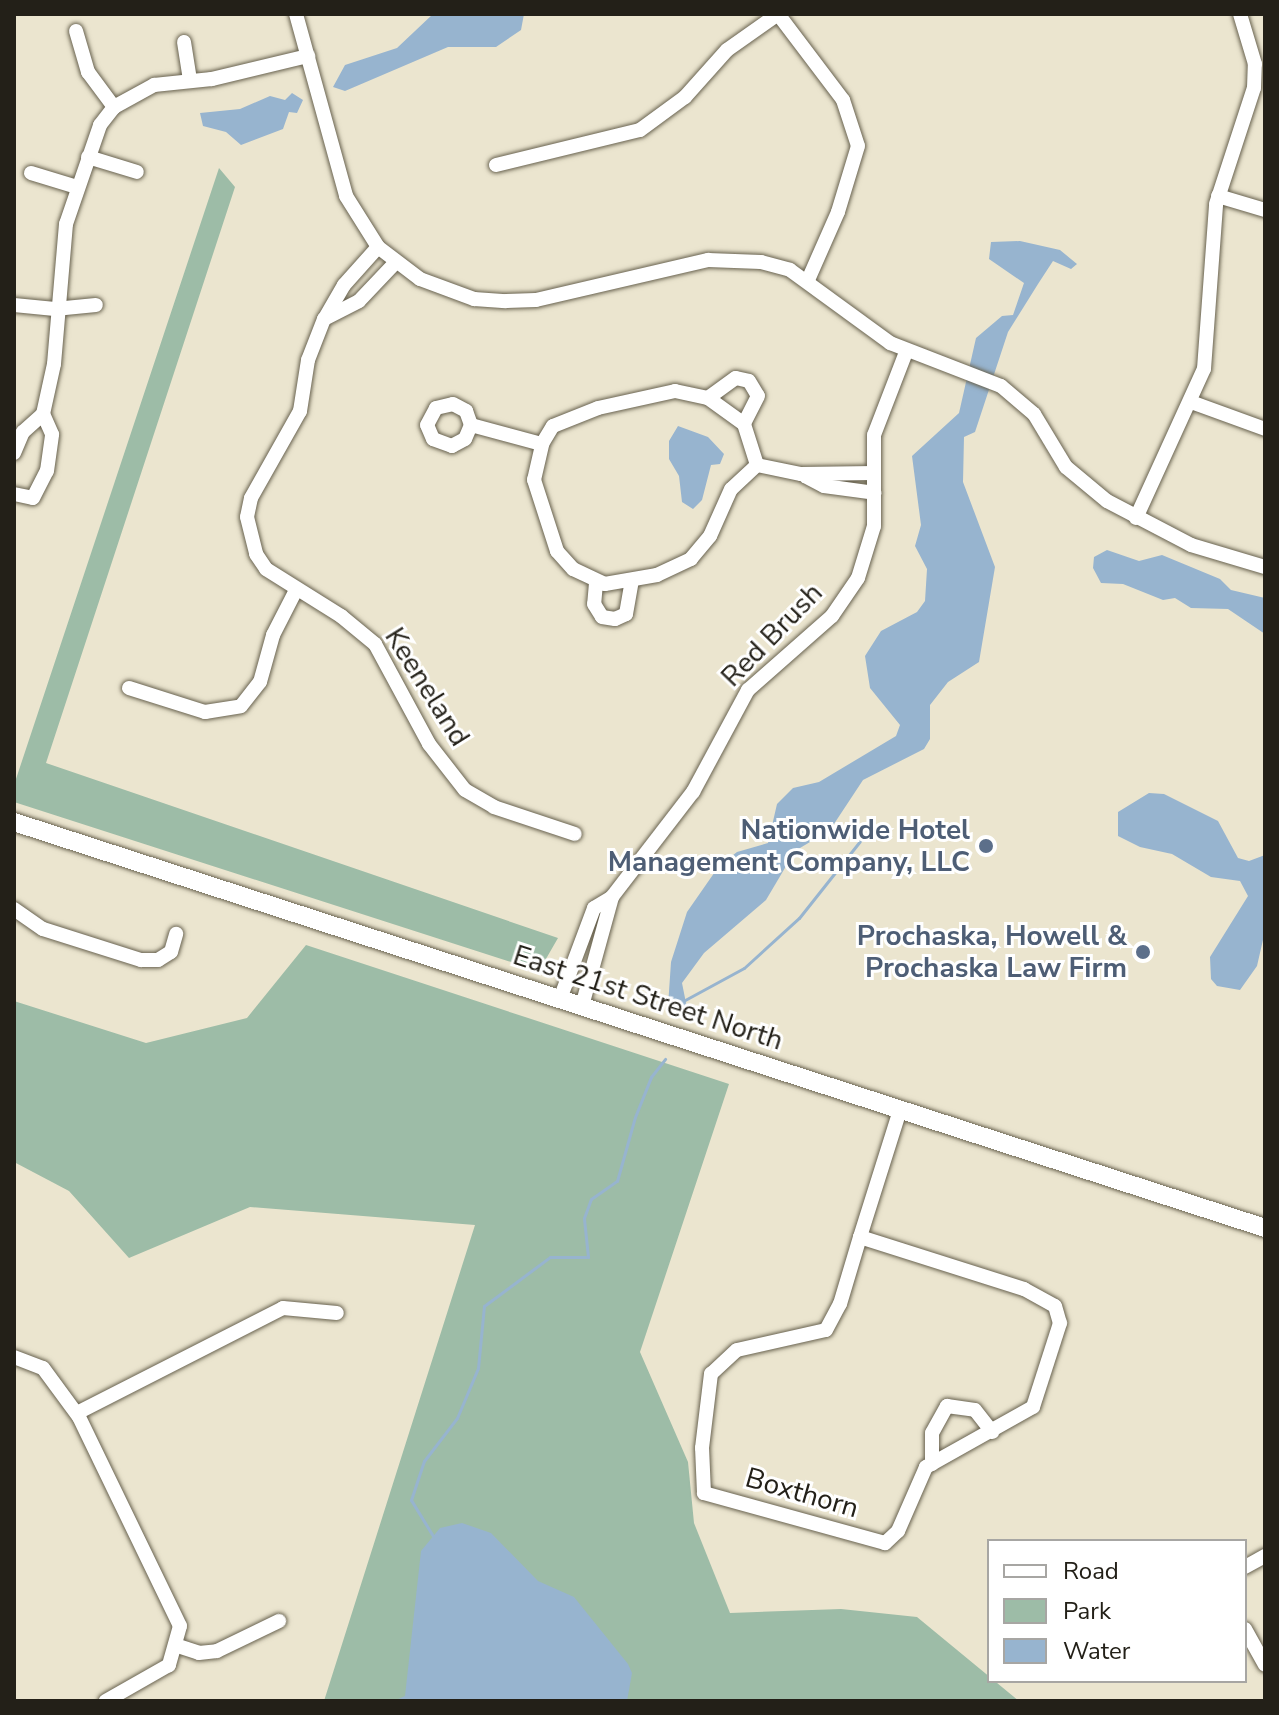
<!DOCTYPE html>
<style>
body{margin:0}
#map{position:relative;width:1279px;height:1715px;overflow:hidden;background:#ebe5cf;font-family:"Nunito Sans",sans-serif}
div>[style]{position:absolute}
.green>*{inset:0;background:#9dbca7}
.water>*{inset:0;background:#97b4cf}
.stream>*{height:3px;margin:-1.5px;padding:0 1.5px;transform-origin:1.5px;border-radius:1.5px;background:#97b4cf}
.roads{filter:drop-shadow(0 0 2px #68624f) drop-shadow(0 0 2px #68624f)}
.minor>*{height:14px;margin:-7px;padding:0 7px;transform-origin:7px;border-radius:7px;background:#fff}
.major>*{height:18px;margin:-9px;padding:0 9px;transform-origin:9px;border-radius:9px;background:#fff}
.dots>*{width:22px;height:22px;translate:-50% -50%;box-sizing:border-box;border:4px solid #fff;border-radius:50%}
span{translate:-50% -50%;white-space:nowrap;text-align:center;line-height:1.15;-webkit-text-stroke:6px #fff;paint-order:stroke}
.street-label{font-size:28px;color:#232018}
.service-label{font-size:28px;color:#4e5e75;font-weight:700}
.right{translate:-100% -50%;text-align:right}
.frame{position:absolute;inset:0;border:16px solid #232018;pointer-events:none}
.legend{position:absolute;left:987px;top:1539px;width:260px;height:144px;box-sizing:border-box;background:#fff;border:2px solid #a7a6a3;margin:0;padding:10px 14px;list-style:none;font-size:24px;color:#232018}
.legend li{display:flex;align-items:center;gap:16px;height:40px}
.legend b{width:40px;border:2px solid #a7a6a3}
</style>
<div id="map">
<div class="green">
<div style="clip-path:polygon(219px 168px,235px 187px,46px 763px,558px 938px,539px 971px,14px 802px,14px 785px)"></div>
<div style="clip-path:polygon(306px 945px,729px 1084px,640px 1352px,688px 1462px,694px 1523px,730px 1613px,841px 1609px,917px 1617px,1019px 1701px,324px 1701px,475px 1225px,250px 1207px,129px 1258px,69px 1191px,14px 1162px,14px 1001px,146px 1043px,247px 1018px)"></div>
</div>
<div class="water">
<div style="clip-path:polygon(433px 14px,524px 14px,521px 30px,496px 47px,448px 47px,345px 91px,333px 87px,345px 65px,397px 48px)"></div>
<div style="clip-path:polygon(292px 93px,303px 100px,297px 113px,289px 112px,283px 129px,241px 145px,226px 132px,203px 126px,200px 113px,240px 109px,270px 96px,285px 100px)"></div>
<div style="clip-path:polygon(1020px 241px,1060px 250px,1077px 264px,1071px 269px,1053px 261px,1038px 284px,1008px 332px,975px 432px,964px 437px,963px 482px,995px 567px,979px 662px,948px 682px,930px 705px,930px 739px,924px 749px,863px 780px,830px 830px,795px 851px,766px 900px,704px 953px,682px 983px,688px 1013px,668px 1006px,671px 962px,687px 912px,719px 866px,737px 852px,768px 843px,777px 804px,793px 788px,819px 782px,896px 736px,900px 725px,870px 688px,865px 656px,881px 631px,917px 612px,925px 601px,927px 569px,915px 546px,921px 525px,912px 456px,959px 413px,976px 338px,1002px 316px,1013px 315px,1024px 283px,989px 259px,991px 242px)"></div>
<div style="clip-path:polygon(678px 426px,708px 437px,724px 454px,720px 464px,711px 465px,702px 500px,693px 509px,682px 502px,679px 476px,669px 459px,669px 441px)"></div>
<div style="clip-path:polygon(1107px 550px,1139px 561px,1162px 555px,1220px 579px,1231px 590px,1265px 598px,1265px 634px,1228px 609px,1191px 608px,1175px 598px,1163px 600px,1123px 584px,1101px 583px,1093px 568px,1094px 557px)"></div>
<div style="clip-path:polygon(1149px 793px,1164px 794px,1218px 821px,1238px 858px,1249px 861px,1265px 855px,1265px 931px,1257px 966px,1240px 990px,1217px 986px,1211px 979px,1210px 957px,1248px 896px,1240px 881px,1211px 877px,1172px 854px,1140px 847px,1118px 836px,1118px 812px)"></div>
<div style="clip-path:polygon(462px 1523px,491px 1533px,538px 1581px,574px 1597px,628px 1664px,632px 1673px,627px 1701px,394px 1701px,405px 1696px,421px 1551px,440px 1528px)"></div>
</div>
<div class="stream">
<div style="left:685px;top:1000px;width:67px;rotate:-28.5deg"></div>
<div style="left:744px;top:968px;width:74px;rotate:-42.3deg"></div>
<div style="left:799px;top:918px;width:98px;rotate:-51.6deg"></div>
<div style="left:433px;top:1536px;width:42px;rotate:-121.4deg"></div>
<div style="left:411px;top:1500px;width:41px;rotate:-71.6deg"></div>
<div style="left:424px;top:1461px;width:54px;rotate:-52.5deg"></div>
<div style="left:457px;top:1418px;width:54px;rotate:-67.2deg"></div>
<div style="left:478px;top:1368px;width:62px;rotate:-84.5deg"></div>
<div style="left:484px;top:1306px;width:82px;rotate:-36.6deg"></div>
<div style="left:550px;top:1257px;width:38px"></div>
<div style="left:588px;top:1257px;width:39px;rotate:-96deg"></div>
<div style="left:584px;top:1218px;width:20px;rotate:-70deg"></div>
<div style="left:591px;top:1199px;width:32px;rotate:-35deg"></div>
<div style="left:617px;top:1181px;width:66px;rotate:-74.3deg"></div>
<div style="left:635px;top:1117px;width:43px;rotate:-68.2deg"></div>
<div style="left:651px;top:1077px;width:23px;rotate:-52deg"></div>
</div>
<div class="roads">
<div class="minor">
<div style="left:296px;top:14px;width:189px;rotate:74.6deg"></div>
<div style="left:346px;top:196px;width:60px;rotate:57.9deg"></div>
<div style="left:378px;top:247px;width:53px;rotate:37.3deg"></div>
<div style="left:420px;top:279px;width:58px;rotate:20.3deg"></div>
<div style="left:474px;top:299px;width:32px;rotate:4deg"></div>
<div style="left:506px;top:301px;width:30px;rotate:-2deg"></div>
<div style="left:536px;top:300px;width:177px;rotate:-13.1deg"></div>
<div style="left:708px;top:260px;width:53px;rotate:2.2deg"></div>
<div style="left:761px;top:262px;width:30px;rotate:15deg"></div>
<div style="left:790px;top:270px;width:124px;rotate:36.1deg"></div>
<div style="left:890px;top:343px;width:119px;rotate:21.2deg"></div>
<div style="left:1001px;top:386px;width:43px;rotate:40.3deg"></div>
<div style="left:1034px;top:414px;width:62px;rotate:58.9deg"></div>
<div style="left:1066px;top:467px;width:53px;rotate:39.7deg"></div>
<div style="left:1107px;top:501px;width:95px;rotate:27.6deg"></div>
<div style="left:1191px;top:545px;width:77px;rotate:16.6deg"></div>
<div style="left:76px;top:31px;width:43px;rotate:73.7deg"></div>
<div style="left:88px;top:72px;width:44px;rotate:53.4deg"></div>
<div style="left:184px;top:42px;width:38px;rotate:81deg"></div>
<div style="left:88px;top:157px;width:51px;rotate:17deg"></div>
<div style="left:496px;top:165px;width:148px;rotate:-13.7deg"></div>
<div style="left:640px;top:130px;width:56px;rotate:-36.3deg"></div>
<div style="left:685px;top:97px;width:63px;rotate:-48.2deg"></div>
<div style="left:727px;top:50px;width:62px;rotate:-35.2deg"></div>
<div style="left:778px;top:14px;width:108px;rotate:52.9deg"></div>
<div style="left:843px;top:100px;width:48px;rotate:71.9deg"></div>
<div style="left:858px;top:146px;width:69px;rotate:106.9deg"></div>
<div style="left:838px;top:212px;width:74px;rotate:113.8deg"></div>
<div style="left:31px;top:173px;width:48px;rotate:16.9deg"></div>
<div style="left:1218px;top:196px;width:49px;rotate:16.6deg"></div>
<div style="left:378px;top:247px;width:51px;rotate:131.8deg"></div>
<div style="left:344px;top:285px;width:39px;rotate:120deg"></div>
<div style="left:324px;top:319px;width:39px;rotate:-27deg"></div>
<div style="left:359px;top:301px;width:52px;rotate:-46.5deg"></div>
<div style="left:14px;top:305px;width:41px;rotate:5.6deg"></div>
<div style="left:55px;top:309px;width:41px;rotate:-5.6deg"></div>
<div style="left:324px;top:319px;width:44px;rotate:111.3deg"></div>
<div style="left:308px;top:360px;width:52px;rotate:98.9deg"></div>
<div style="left:300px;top:411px;width:100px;rotate:119.4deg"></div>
<div style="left:251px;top:498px;width:19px;rotate:102deg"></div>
<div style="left:247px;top:517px;width:38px;rotate:76deg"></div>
<div style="left:256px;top:554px;width:18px;rotate:56deg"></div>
<div style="left:266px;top:569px;width:89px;rotate:32.1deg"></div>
<div style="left:341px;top:616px;width:44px;rotate:39.5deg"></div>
<div style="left:375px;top:644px;width:114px;rotate:61.6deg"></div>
<div style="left:429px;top:744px;width:58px;rotate:52deg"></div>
<div style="left:465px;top:790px;width:34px;rotate:30deg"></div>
<div style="left:494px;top:807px;width:85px;rotate:18.4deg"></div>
<div style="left:708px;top:398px;width:34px;rotate:-36deg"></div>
<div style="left:736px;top:378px;width:13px;rotate:13deg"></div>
<div style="left:749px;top:381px;width:17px;rotate:59deg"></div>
<div style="left:758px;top:396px;width:31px;rotate:117deg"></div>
<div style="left:1191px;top:402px;width:79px;rotate:20deg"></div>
<div style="left:471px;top:425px;width:15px;rotate:113deg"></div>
<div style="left:465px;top:439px;width:15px;rotate:152deg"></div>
<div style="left:452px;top:446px;width:20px;rotate:-160deg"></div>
<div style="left:433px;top:439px;width:15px;rotate:-113deg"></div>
<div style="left:427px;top:425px;width:19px;rotate:-62deg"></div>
<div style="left:436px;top:408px;width:17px;rotate:-13deg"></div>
<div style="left:453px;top:404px;width:15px;rotate:28deg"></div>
<div style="left:466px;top:411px;width:15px;rotate:70deg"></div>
<div style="left:471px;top:425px;width:73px;rotate:15deg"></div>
<div style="left:14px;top:453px;width:23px;rotate:-67deg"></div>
<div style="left:23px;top:432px;width:27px;rotate:-42deg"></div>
<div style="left:43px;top:414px;width:51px;rotate:-77.6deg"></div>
<div style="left:54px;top:364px;width:141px;rotate:-85.1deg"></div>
<div style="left:66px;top:224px;width:105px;rotate:-71deg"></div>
<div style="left:100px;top:125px;width:23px;rotate:-52deg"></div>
<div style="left:114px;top:107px;width:46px;rotate:-28.8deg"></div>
<div style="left:154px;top:85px;width:58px;rotate:-5.9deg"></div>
<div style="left:212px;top:79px;width:99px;rotate:-13.5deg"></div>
<div style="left:757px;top:465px;width:35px;rotate:137deg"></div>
<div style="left:731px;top:489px;width:51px;rotate:114.1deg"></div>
<div style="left:710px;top:536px;width:30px;rotate:130deg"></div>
<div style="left:691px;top:559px;width:38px;rotate:155deg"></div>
<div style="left:657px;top:575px;width:53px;rotate:170.2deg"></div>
<div style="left:605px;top:584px;width:35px;rotate:-155deg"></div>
<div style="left:573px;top:569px;width:24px;rotate:-132deg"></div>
<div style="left:557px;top:551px;width:75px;rotate:-107.9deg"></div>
<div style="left:534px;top:480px;width:37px;rotate:-77deg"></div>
<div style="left:542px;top:444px;width:21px;rotate:-59deg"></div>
<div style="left:553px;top:426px;width:48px;rotate:-21.8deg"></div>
<div style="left:598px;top:408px;width:79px;rotate:-12.4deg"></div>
<div style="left:675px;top:391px;width:34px;rotate:12deg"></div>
<div style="left:708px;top:398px;width:44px;rotate:35.8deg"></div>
<div style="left:744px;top:424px;width:43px;rotate:72.4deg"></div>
<div style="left:757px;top:465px;width:45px;rotate:11.6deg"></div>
<div style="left:801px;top:474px;width:73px;rotate:-0.8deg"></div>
<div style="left:805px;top:476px;width:21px;rotate:28deg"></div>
<div style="left:824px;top:486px;width:51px;rotate:7.8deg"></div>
<div style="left:14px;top:494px;width:19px;rotate:12deg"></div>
<div style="left:33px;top:498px;width:30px;rotate:-63deg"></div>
<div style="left:47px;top:471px;width:37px;rotate:-82deg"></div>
<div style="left:52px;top:434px;width:22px;rotate:-114deg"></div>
<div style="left:1136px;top:518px;width:164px;rotate:-65.5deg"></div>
<div style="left:1204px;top:369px;width:165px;rotate:-85.8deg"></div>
<div style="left:1216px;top:204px;width:122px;rotate:-71.9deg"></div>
<div style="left:1254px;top:88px;width:24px;rotate:-88deg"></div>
<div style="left:1255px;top:64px;width:52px;rotate:-106.7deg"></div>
<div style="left:596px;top:583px;width:21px;rotate:95deg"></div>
<div style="left:594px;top:604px;width:15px;rotate:58deg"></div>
<div style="left:602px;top:617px;width:13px;rotate:9deg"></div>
<div style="left:615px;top:619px;width:12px;rotate:-24deg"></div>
<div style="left:626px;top:614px;width:34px;rotate:-80deg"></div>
<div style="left:129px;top:688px;width:80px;rotate:17.5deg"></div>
<div style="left:205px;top:712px;width:36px;rotate:-9deg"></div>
<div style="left:241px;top:706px;width:31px;rotate:-52deg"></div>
<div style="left:260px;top:682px;width:49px;rotate:-74.5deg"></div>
<div style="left:273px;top:635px;width:51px;rotate:-62.9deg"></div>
<div style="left:14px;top:909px;width:35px;rotate:35deg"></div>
<div style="left:43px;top:929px;width:103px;rotate:17.6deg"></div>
<div style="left:141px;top:960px;width:17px"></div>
<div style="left:158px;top:960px;width:15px;rotate:-32deg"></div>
<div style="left:171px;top:952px;width:19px;rotate:-74deg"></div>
<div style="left:560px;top:999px;width:97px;rotate:-69.5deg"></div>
<div style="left:594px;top:908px;width:21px;rotate:-31deg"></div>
<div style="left:612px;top:897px;width:133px;rotate:-52.4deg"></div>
<div style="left:693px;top:792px;width:116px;rotate:-61.7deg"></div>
<div style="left:748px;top:690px;width:112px;rotate:-41.4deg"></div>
<div style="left:832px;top:616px;width:46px;rotate:-55.6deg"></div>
<div style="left:858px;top:578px;width:54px;rotate:-72.9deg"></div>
<div style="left:874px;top:526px;width:91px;rotate:-90deg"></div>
<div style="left:874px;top:435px;width:89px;rotate:-68.9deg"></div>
<div style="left:582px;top:1006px;width:113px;rotate:-74.6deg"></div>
<div style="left:860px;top:1237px;width:172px;rotate:17.6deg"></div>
<div style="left:1024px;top:1289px;width:35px;rotate:29deg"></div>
<div style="left:1055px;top:1306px;width:18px;rotate:74deg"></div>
<div style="left:1060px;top:1323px;width:88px;rotate:107.8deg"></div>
<div style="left:1033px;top:1407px;width:123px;rotate:150.7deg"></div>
<div style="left:926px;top:1467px;width:70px;rotate:113.6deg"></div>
<div style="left:898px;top:1531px;width:18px;rotate:137deg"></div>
<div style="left:885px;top:1543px;width:188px;rotate:-164.6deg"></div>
<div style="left:704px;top:1493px;width:45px;rotate:-92.5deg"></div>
<div style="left:702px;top:1448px;width:75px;rotate:-83.1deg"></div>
<div style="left:711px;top:1374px;width:35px;rotate:-43deg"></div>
<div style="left:737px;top:1350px;width:91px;rotate:-12.7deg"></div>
<div style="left:826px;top:1330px;width:30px;rotate:-62deg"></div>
<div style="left:840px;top:1304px;width:70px;rotate:-73.4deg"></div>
<div style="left:860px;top:1237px;width:133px;rotate:-72.5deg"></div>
<div style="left:14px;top:1357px;width:31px;rotate:21deg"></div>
<div style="left:43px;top:1368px;width:61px;rotate:53.7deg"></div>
<div style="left:79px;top:1417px;width:232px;rotate:64.2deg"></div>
<div style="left:180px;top:1626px;width:41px;rotate:105.8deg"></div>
<div style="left:169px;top:1665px;width:73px;rotate:150.3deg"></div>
<div style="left:77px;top:1413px;width:231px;rotate:-27deg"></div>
<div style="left:283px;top:1308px;width:54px;rotate:5.3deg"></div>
<div style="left:932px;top:1464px;width:31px;rotate:-90deg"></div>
<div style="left:932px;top:1433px;width:31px;rotate:-61deg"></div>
<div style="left:947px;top:1406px;width:28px;rotate:8deg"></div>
<div style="left:975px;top:1410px;width:28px;rotate:52deg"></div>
<div style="left:1245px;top:1567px;width:23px;rotate:-29deg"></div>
<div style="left:1245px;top:1629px;width:41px;rotate:60.9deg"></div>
<div style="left:175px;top:1645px;width:25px;rotate:18deg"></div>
<div style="left:199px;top:1653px;width:18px;rotate:-6deg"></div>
<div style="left:217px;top:1651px;width:69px;rotate:-25.8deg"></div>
</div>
<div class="major">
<div style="left:14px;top:822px;width:1315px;rotate:17.98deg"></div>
</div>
</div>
<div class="dots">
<div style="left:986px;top:846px;background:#5c6f8a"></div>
<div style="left:1143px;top:952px;background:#5c6f8a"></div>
</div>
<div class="street-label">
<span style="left:772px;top:635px;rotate:-46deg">Red Brush</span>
<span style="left:427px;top:687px;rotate:58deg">Keeneland</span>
<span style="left:648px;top:998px;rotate:18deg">East 21st Street North</span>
<span style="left:802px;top:1493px;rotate:16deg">Boxthorn</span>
</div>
<div class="service-label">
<span class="right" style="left:970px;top:846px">Nationwide Hotel<br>Management Company, LLC</span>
<span class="right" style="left:1127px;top:952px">Prochaska, Howell &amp;<br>Prochaska Law Firm</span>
</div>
<div class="frame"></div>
<ul class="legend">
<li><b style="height:10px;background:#fff"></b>Road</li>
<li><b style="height:22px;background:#9dbca7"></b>Park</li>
<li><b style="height:22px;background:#97b4cf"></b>Water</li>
</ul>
</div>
